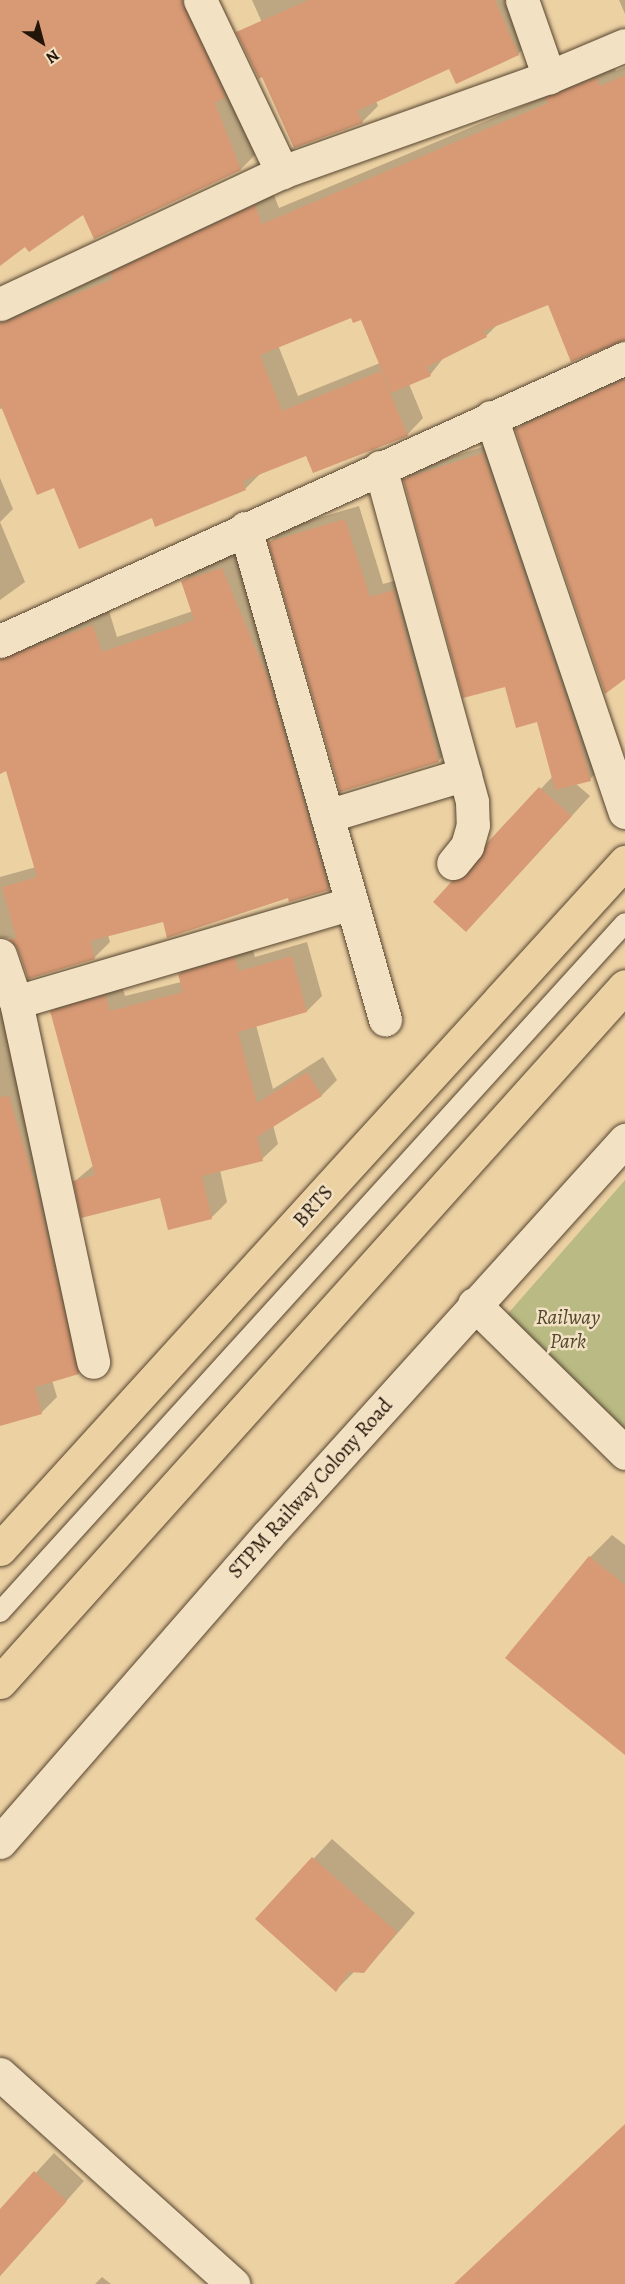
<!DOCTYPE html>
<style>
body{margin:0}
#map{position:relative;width:625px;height:2284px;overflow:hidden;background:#ecd1a3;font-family:Alegreya,serif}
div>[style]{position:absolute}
.green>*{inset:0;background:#babb84}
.shadow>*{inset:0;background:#0003}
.building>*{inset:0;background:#d79a75}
.roads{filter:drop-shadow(0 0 2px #564430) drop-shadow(0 0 2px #564430)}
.lane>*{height:20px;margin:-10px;padding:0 10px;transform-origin:10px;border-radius:10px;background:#f3e1c3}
.street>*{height:33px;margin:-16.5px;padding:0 16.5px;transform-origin:16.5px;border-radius:16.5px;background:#f3e1c3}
.primary>*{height:33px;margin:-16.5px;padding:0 16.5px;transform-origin:16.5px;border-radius:16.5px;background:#ecd1a3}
span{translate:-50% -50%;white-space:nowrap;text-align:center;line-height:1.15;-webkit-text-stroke:5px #f3e1c3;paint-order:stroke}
.street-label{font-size:21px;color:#241509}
.park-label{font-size:21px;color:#51472e;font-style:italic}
.north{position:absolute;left:12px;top:12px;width:60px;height:60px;-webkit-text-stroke:4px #f3e1c3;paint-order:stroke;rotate:144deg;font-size:16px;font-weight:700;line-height:24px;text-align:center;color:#241509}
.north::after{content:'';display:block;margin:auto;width:21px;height:27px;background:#241509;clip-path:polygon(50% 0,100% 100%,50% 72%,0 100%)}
</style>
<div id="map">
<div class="green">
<div style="clip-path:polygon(625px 1180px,625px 1456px,490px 1334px)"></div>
</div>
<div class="shadow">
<div style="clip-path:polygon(0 0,203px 0,257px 153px,241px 169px,84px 213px,26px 245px,0 264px)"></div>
<div style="clip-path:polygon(252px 0,518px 0,535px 38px,518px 54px,450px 67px,376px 101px,378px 106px,362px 122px,314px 139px)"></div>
<div style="clip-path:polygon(619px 0,625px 0,625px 14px)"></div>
<div style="clip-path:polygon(evenodd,612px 62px,616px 71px,625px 67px,625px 339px,548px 303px,498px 324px,486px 336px,445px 356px,430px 375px,409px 384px,423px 418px,407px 435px,307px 455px,262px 472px,246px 488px,156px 525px,153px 516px,54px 486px,3px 408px,0 409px,0 316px,116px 269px,128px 257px,272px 190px,279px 208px,553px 93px,612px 62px,351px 316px,361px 318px,380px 363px,298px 396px,278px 345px,351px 316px)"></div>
<div style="clip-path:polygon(625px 371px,625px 677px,517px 430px,533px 413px)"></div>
<div style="clip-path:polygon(495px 443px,601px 768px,590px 779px,575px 783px,590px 796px,485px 911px,453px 882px,553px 776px,539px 720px,506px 685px,404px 480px,416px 468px)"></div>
<div style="clip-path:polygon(0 478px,13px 509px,0 522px,25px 582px,0 600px)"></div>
<div style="clip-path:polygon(359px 506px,383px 584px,408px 577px,452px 747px,438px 761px,270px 542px,284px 528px)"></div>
<div style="clip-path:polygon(237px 553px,343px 873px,328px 889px,164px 920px,108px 935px,110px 942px,94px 958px,29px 977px,13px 939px,0 937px,0 877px,36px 867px,7px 769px,0 772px,0 647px,24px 643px,109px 611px,117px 637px,193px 611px,183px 581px,198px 566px)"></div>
<div style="clip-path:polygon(251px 942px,255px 957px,307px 942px,322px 996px,307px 1011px,256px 1025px,273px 1089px,323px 1057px,337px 1080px,322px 1095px,273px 1125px,278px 1144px,262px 1159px,220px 1170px,227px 1202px,212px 1217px,169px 1228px,161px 1196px,75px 1181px,94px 1165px,52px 1012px,67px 996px,121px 981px,125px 996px,181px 982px,179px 974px,195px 959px)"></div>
<div style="clip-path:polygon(0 949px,94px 1357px,78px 1373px,52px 1380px,57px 1397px,41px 1413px,0 1424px)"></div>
<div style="clip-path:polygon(612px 1535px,625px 1545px,625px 1753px,590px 1557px)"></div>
<div style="clip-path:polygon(332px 1839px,415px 1913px,364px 1972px,355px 1971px,336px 1990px,257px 1919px)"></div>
<div style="clip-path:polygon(54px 2153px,84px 2181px,0 2276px,0 2212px)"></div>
<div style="clip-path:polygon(102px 2277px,111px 2284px,95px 2284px)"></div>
</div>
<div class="building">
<div style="clip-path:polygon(0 0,182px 0,226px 97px,215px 103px,241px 170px,94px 239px,83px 215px,29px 252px,25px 247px,0 266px)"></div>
<div style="clip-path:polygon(309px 0,495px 0,519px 55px,456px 84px,449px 69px,357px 111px,363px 123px,294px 148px,262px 77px,259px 79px,236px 32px)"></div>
<div style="clip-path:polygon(625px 75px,625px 340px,571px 362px,548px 305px,484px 331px,487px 337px,427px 367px,431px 376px,391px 393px,361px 320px,353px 323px,351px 318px,260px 355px,282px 411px,381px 371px,408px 436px,313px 473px,306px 456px,243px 481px,246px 490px,155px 527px,152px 518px,79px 549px,54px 488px,37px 495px,0 404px,0 324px,113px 279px,110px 273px,255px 205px,262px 224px,548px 103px,545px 98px,596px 78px,600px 86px)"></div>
<div style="clip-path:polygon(625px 379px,625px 679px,605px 694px,515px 429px)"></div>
<div style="clip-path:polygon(483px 453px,577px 730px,591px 781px,555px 790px,537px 722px,516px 728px,505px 687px,463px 698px,403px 479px)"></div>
<div style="clip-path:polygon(345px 519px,370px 597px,394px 590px,439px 762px,340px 792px,268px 542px)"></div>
<div style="clip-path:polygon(222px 568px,270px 683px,329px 890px,289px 902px,288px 898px,167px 938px,163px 922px,90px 941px,95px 959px,28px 979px,18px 949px,9px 939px,16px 938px,2px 887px,37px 877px,6px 771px,0 774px,0 659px,93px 625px,102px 652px,194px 620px,181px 581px)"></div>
<div style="clip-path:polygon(539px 787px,572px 816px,466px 932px,433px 902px,452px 881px,467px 875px,487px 843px)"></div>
<div style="clip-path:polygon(292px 956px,307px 1012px,238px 1032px,257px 1103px,307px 1072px,322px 1096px,257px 1137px,263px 1161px,202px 1176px,212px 1219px,168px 1230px,160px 1198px,81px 1218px,73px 1181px,95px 1175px,50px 1011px,105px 995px,110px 1011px,183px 992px,178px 974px,235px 957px,239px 971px)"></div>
<div style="clip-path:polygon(9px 1096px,37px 1190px,79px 1374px,35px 1387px,42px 1414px,0 1426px,0 1097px)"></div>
<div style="clip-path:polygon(589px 1556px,625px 1585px,625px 1755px,505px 1658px)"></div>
<div style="clip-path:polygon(312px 1857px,397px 1932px,364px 1973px,349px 1972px,336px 1992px,255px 1919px)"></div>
<div style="clip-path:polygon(625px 2124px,625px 2284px,454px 2284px)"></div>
<div style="clip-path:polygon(34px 2171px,67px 2201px,0 2276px,0 2209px)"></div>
</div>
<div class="roads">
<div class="lane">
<div style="left:0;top:1612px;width:930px;rotate:-47.79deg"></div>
</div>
<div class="street">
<div style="left:200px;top:0;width:191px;rotate:64.5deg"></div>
<div style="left:522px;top:0;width:82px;rotate:70.7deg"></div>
<div style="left:0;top:304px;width:311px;rotate:-25.1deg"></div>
<div style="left:282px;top:172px;width:283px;rotate:-19.6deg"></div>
<div style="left:549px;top:77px;width:82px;rotate:-22.8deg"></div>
<div style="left:491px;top:417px;width:417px;rotate:71.3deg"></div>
<div style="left:380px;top:467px;width:347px;rotate:74.6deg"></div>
<div style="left:472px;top:802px;width:23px;rotate:88deg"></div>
<div style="left:473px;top:825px;width:22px;rotate:106deg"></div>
<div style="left:467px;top:846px;width:22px;rotate:129deg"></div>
<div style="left:245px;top:528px;width:511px;rotate:74.09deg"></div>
<div style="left:0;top:641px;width:686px;rotate:-24.36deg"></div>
<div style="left:327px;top:816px;width:144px;rotate:-16.9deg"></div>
<div style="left:0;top:955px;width:50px;rotate:71.2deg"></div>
<div style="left:16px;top:1002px;width:368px;rotate:77.9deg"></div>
<div style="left:16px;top:1002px;width:350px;rotate:-16.4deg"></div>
<div style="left:474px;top:1304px;width:212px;rotate:44.6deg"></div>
<div style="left:0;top:1842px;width:406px;rotate:-48.9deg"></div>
<div style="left:267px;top:1536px;width:534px;rotate:-47.89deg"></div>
<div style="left:0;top:2074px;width:314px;rotate:42deg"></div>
</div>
<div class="primary">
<div style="left:0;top:1549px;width:929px;rotate:-47.71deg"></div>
<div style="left:0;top:1682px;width:935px;rotate:-48.08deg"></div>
</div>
</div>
<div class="street-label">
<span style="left:313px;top:1206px;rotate:-48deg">BRTS</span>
<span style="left:310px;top:1488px;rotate:-48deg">STPM Railway Colony Road</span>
</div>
<div class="park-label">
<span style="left:568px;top:1329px">Railway<br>Park</span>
</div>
<div class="north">N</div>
</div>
